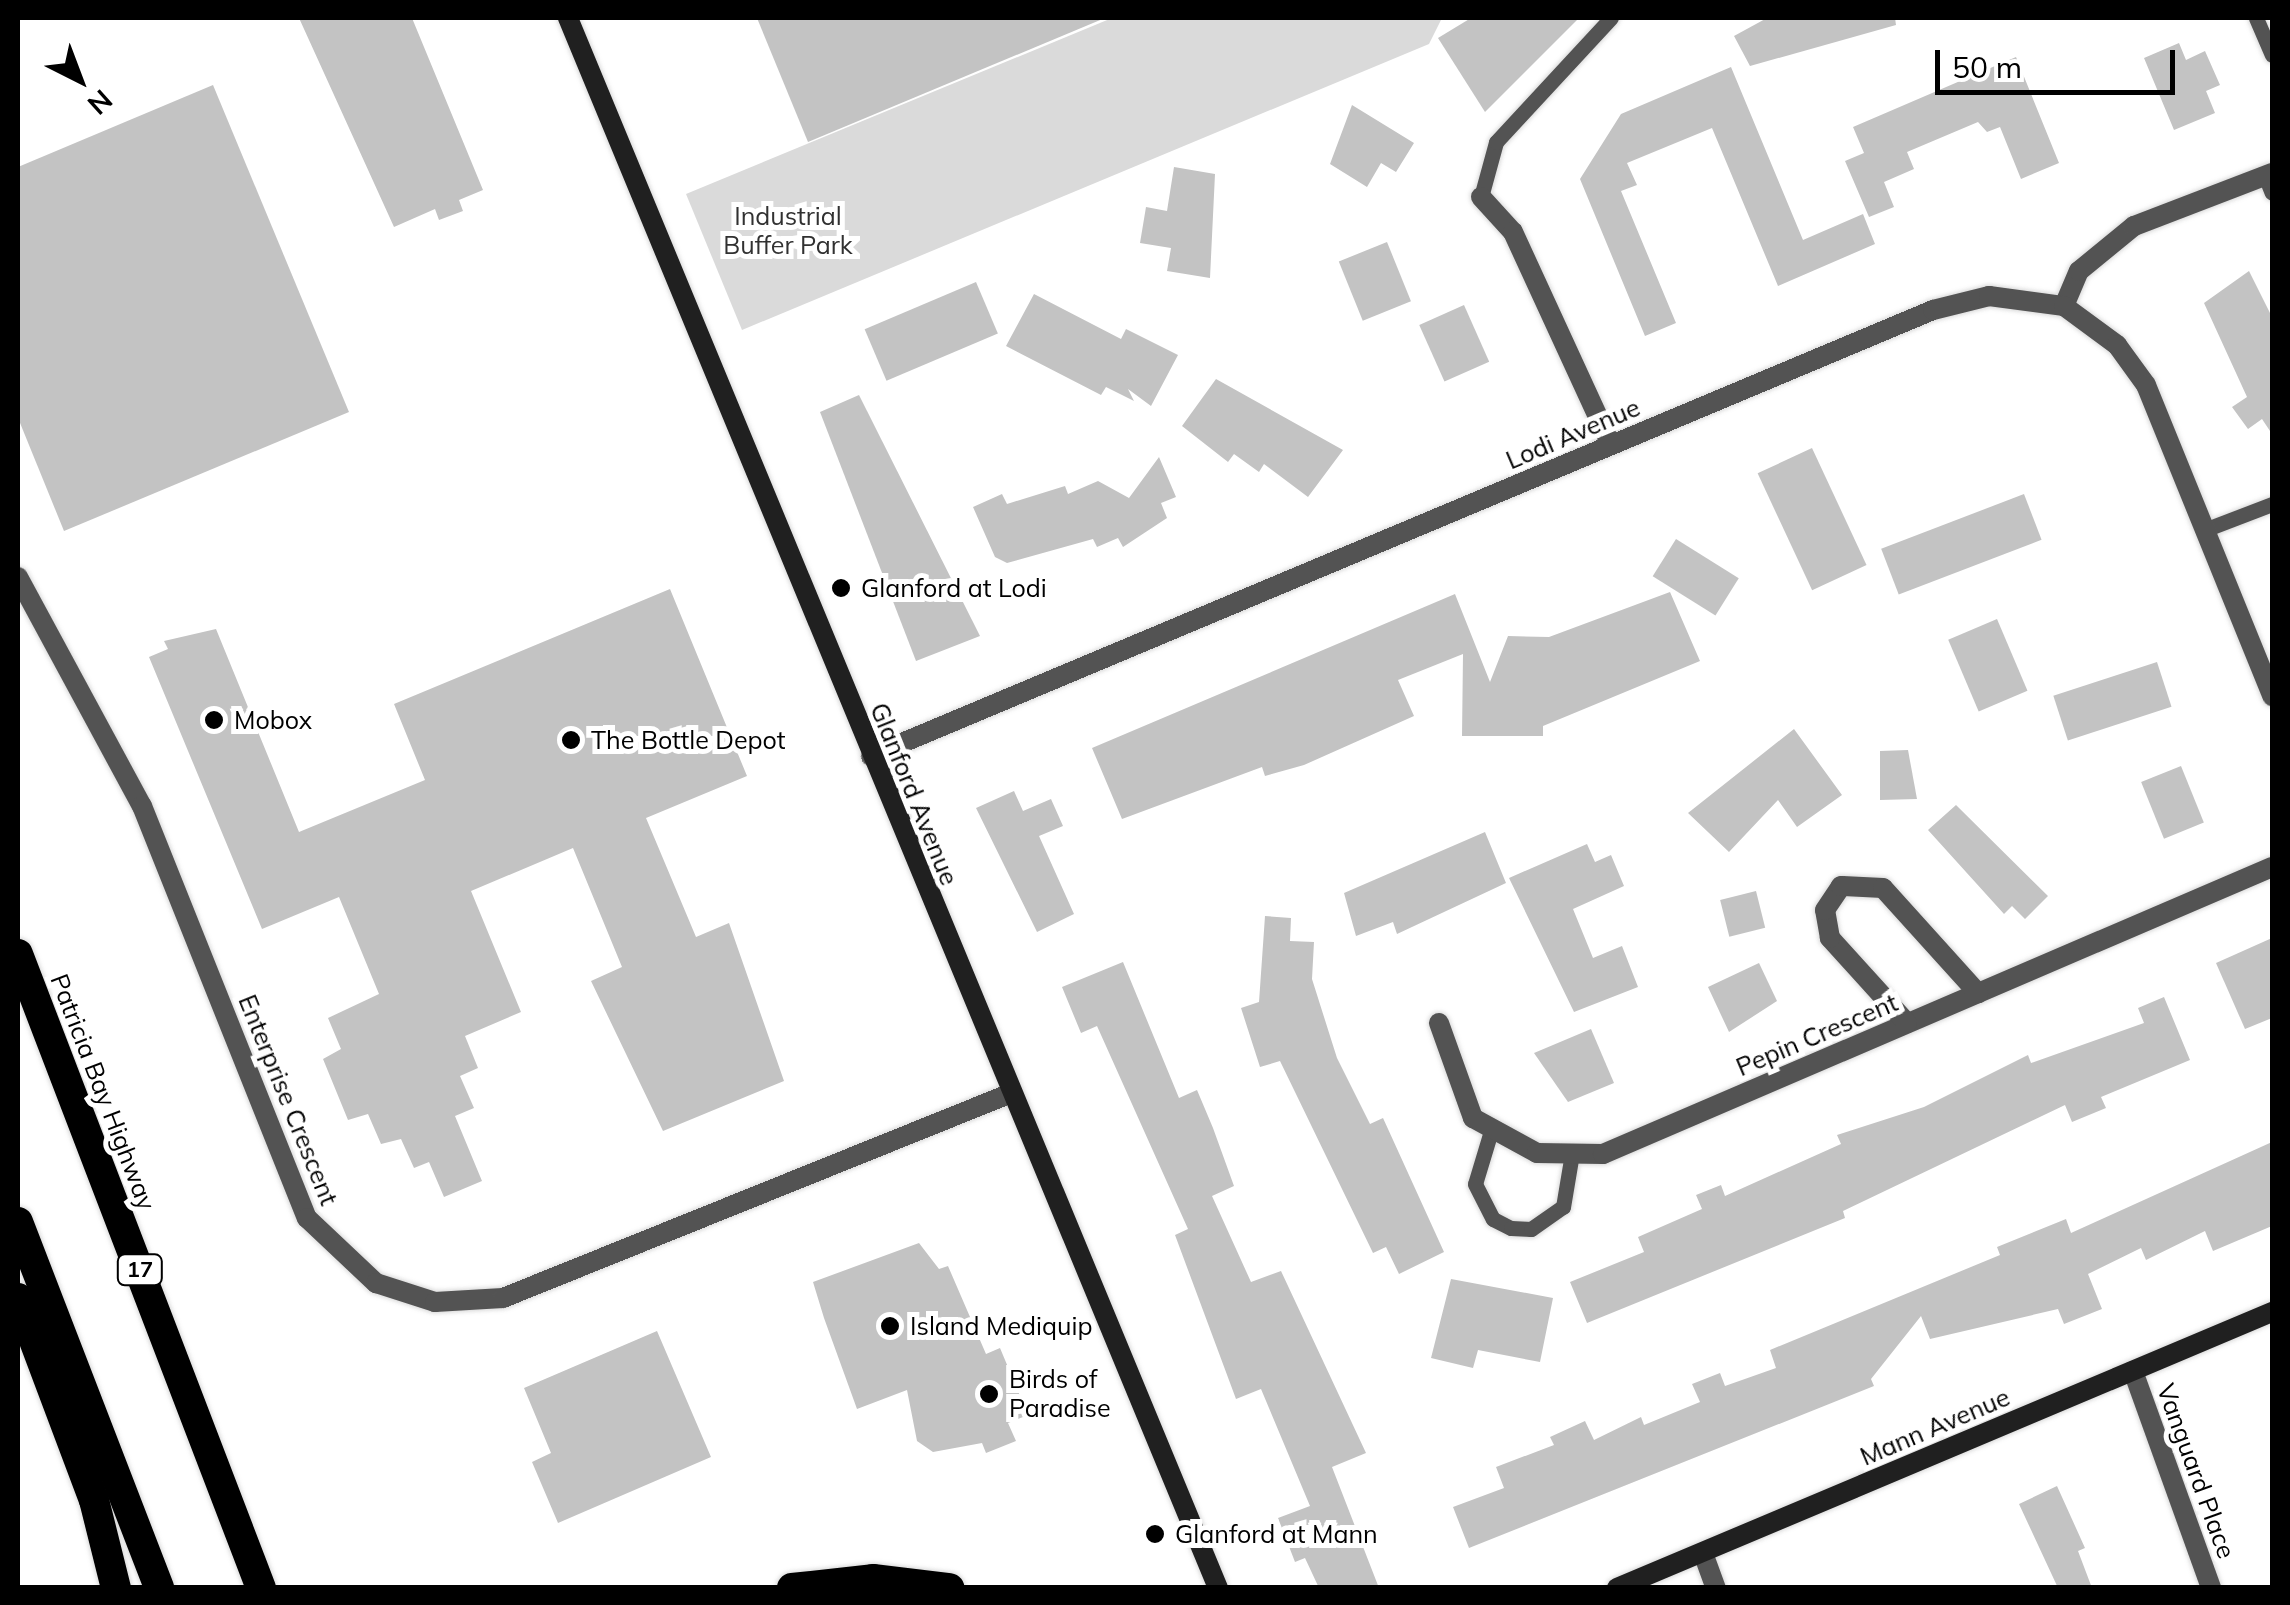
<!DOCTYPE html>
<style>
body{margin:0}
#map{position:relative;width:2290px;height:1605px;overflow:hidden;background:#fff;font-family:Mulish,sans-serif}
div>[style]{position:absolute}
.green>*{inset:0;background:#dadada}
.building>*{inset:0;background:#c3c3c3;transform-origin:0 0}
.roads{filter:drop-shadow(0 0 2px #dbdbdb) drop-shadow(0 0 2px #dbdbdb)}
.service>*{height:15px;margin:-7.5px;padding:0 7.5px;transform-origin:7.5px;border-radius:7.5px;background:#535353}
.minor>*{height:20px;margin:-10px;padding:0 10px;transform-origin:10px;border-radius:10px;background:#535353}
.secondary>*{height:20px;margin:-10px;padding:0 10px;transform-origin:10px;border-radius:10px;background:#202020}
.motorway>*{height:30px;margin:-15px;padding:0 15px;transform-origin:15px;border-radius:15px;background:#000}
.dots>*{width:28px;height:28px;translate:-50% -50%;box-sizing:border-box;border:5px solid #fff;border-radius:50%}
span{translate:-50% -50%;white-space:nowrap;text-align:center;line-height:1.15;-webkit-text-stroke:10px #fff;paint-order:stroke}
.shield-label span{padding:2px 8px;background:#fff;border:2px solid;border-radius:8px;-webkit-text-stroke-width:0}
.shield-label{font-size:22px;color:#000;font-weight:700}
.park-label{font-size:25px;color:#313131}
.street-label{font-size:25px;color:#000}
.poi-label{font-size:25px;color:#000}
.left{translate:0 -50%;text-align:left}
.frame{position:absolute;inset:0;border:20px solid #000;pointer-events:none}
.north{position:absolute;left:30px;top:30px;width:100px;height:100px;-webkit-text-stroke:8px #fff;paint-order:stroke;rotate:138deg;font-size:28px;font-weight:700;line-height:40px;text-align:center;color:#000}
.north::after{content:'';display:block;margin:auto;width:35px;height:45px;background:#000;clip-path:polygon(50% 0,100% 100%,50% 72%,0 100%)}
.scale{position:absolute;left:1935px;top:50px;width:240px;height:45px;box-sizing:border-box;border:5px solid #000;border-top:0;padding-left:12px;font-size:30px;line-height:35px;white-space:nowrap;color:#000;-webkit-text-stroke:8px #fff;paint-order:stroke}
</style>
<div id="map">
<div class="green">
<div style="clip-path:polygon(1112px 18px,1442px 18px,1429px 44px,742px 330px,686px 194px)"></div>
</div>
<div class="building">
<div style="clip-path:polygon(299px 18px,412px 18px,483px 190px,459px 200px,463px 211px,439px 220px,435px 209px,394px 227px)"></div>
<div style="clip-path:polygon(757px 18px,1105px 18px,808px 142px)"></div>
<div style="clip-path:polygon(1471px 18px,1579px 18px,1485px 112px,1438px 38px)"></div>
<div style="clip-path:polygon(1767px 18px,1895px 18px,1896px 25px,1750px 66px,1734px 36px)"></div>
<div style="clip-path:polygon(2179px 43px,2186px 60px,2205px 51px,2220px 85px,2206px 91px,2215px 113px,2174px 130px,2144px 58px)"></div>
<div style="clip-path:polygon(2016px 57px,2059px 163px,2021px 179px,2000px 127px,1987px 132px,1978px 122px,1907px 152px,1914px 169px,1884px 182px,1894px 207px,1869px 217px,1845px 161px,1864px 153px,1853px 127px)"></div>
<div style="clip-path:polygon(1731px 67px,1803px 240px,1863px 214px,1875px 244px,1778px 286px,1712px 128px,1627px 163px,1637px 185px,1621px 191px,1676px 323px,1645px 336px,1580px 179px,1621px 114px)"></div>
<div style="clip-path:polygon(213px 85px,349px 412px,64px 531px,18px 418px,18px 167px)"></div>
<div style="clip-path:polygon(1352px 105px,1414px 143px,1396px 172px,1381px 163px,1367px 187px,1330px 164px)"></div>
<div style="clip-path:polygon(1174px 167px,1215px 174px,1210px 278px,1167px 271px,1171px 248px,1140px 243px,1146px 207px,1167px 211px)"></div>
<div style="left:1387px;top:242px;width:64px;height:52px;rotate:68deg"></div>
<div style="clip-path:polygon(2249px 271px,2272px 317px,2272px 434px,2262px 419px,2248px 429px,2232px 407px,2247px 397px,2204px 303px)"></div>
<div style="left:976px;top:282px;width:56px;height:121px;rotate:67deg"></div>
<div style="clip-path:polygon(1034px 294px,1121px 339px,1126px 329px,1178px 355px,1151px 406px,1128px 389px,1134px 401px,1106px 387px,1101px 395px,1006px 346px)"></div>
<div style="left:1464px;top:305px;width:62px;height:49px;rotate:66deg"></div>
<div style="clip-path:polygon(1216px 379px,1343px 450px,1308px 497px,1264px 464px,1259px 472px,1234px 454px,1228px 462px,1182px 426px)"></div>
<div style="clip-path:polygon(859px 395px,980px 636px,916px 661px,820px 412px)"></div>
<div style="left:1812px;top:448px;width:129px;height:60px;rotate:65deg"></div>
<div style="clip-path:polygon(1159px 457px,1176px 497px,1161px 503px,1167px 518px,1123px 547px,1118px 538px,1097px 547px,1093px 539px,1007px 563px,995px 557px,973px 507px,1002px 494px,1007px 504px,1065px 486px,1068px 494px,1098px 481px,1129px 498px)"></div>
<div style="left:2024px;top:494px;width:49px;height:153px;rotate:69deg"></div>
<div style="left:1676px;top:539px;width:74px;height:44px;rotate:32deg"></div>
<div style="clip-path:polygon(670px 589px,747px 776px,646px 818px,696px 937px,729px 923px,784px 1081px,663px 1131px,591px 981px,622px 967px,573px 848px,471px 891px,521px 1012px,465px 1036px,478px 1068px,460px 1076px,474px 1108px,455px 1116px,482px 1181px,444px 1197px,429px 1162px,414px 1168px,401px 1139px,381px 1144px,368px 1114px,348px 1120px,323px 1059px,341px 1049px,328px 1018px,379px 994px,339px 897px,262px 929px,149px 657px,168px 649px,164px 641px,216px 629px,299px 832px,425px 780px,394px 704px)"></div>
<div style="clip-path:polygon(1670px 592px,1700px 661px,1543px 726px,1543px 736px,1462px 736px,1463px 654px,1398px 680px,1414px 716px,1304px 765px,1265px 776px,1262px 767px,1122px 819px,1092px 748px,1455px 594px,1490px 682px,1508px 636px,1549px 637px)"></div>
<div style="left:1997px;top:619px;width:78px;height:53px;rotate:67deg"></div>
<div style="left:2157px;top:662px;width:47px;height:109px;rotate:72deg"></div>
<div style="clip-path:polygon(1794px 729px,1842px 795px,1797px 827px,1778px 800px,1729px 852px,1688px 813px)"></div>
<div style="clip-path:polygon(1908px 750px,1917px 799px,1880px 800px,1880px 751px)"></div>
<div style="left:2181px;top:766px;width:61px;height:43px;rotate:68deg"></div>
<div style="clip-path:polygon(1014px 791px,1023px 811px,1051px 799px,1063px 826px,1039px 836px,1074px 914px,1037px 932px,976px 808px)"></div>
<div style="clip-path:polygon(1956px 805px,2048px 896px,2025px 919px,2012px 906px,2004px 914px,1928px 830px)"></div>
<div style="clip-path:polygon(1485px 832px,1506px 883px,1397px 934px,1393px 922px,1356px 936px,1344px 893px)"></div>
<div style="clip-path:polygon(1587px 844px,1595px 862px,1611px 855px,1624px 886px,1573px 909px,1593px 958px,1622px 946px,1638px 987px,1574px 1012px,1509px 878px)"></div>
<div style="left:1756px;top:891px;width:38px;height:37px;rotate:76deg"></div>
<div style="clip-path:polygon(1265px 916px,1291px 918px,1290px 941px,1314px 942px,1312px 979px,1337px 1058px,1370px 1124px,1383px 1118px,1444px 1252px,1399px 1274px,1386px 1247px,1373px 1253px,1280px 1061px,1260px 1067px,1241px 1008px,1259px 1002px)"></div>
<div style="clip-path:polygon(2272px 938px,2272px 1018px,2245px 1029px,2216px 963px)"></div>
<div style="clip-path:polygon(1123px 962px,1179px 1098px,1197px 1090px,1213px 1128px,1234px 1186px,1212px 1196px,1251px 1282px,1281px 1271px,1366px 1453px,1332px 1467px,1379px 1588px,1319px 1588px,1305px 1558px,1295px 1562px,1278px 1518px,1310px 1506px,1261px 1389px,1236px 1399px,1175px 1235px,1188px 1229px,1097px 1026px,1081px 1033px,1062px 987px)"></div>
<div style="clip-path:polygon(1759px 963px,1777px 1001px,1729px 1032px,1708px 987px)"></div>
<div style="clip-path:polygon(2164px 997px,2190px 1060px,2101px 1097px,2106px 1108px,2072px 1122px,2065px 1105px,1843px 1211px,1845px 1218px,1587px 1323px,1570px 1282px,1644px 1252px,1638px 1237px,1702px 1209px,1696px 1195px,1721px 1185px,1725px 1196px,1841px 1144px,1837px 1135px,1924px 1107px,2028px 1055px,2031px 1063px,2144px 1023px,2138px 1008px)"></div>
<div style="clip-path:polygon(1591px 1029px,1614px 1083px,1568px 1102px,1534px 1053px)"></div>
<div style="clip-path:polygon(2272px 1142px,2272px 1226px,2213px 1251px,2205px 1231px,2146px 1260px,2141px 1248px,2088px 1274px,2102px 1309px,2064px 1324px,2058px 1309px,1930px 1339px,1921px 1316px,1871px 1379px,1874px 1386px,1469px 1548px,1453px 1507px,1504px 1488px,1496px 1467px,1554px 1445px,1550px 1437px,1585px 1421px,1594px 1440px,1641px 1417px,1644px 1425px,1700px 1402px,1692px 1384px,1720px 1373px,1725px 1386px,1776px 1368px,1770px 1350px,2000px 1255px,1997px 1247px,2066px 1219px,2071px 1233px)"></div>
<div style="clip-path:polygon(919px 1243px,939px 1269px,948px 1266px,986px 1354px,1000px 1348px,1028px 1415px,1008px 1423px,1016px 1441px,986px 1453px,982px 1443px,933px 1452px,917px 1441px,907px 1390px,857px 1409px,824px 1318px,813px 1282px)"></div>
<div style="clip-path:polygon(1451px 1279px,1553px 1298px,1540px 1362px,1478px 1350px,1473px 1368px,1431px 1358px)"></div>
<div style="clip-path:polygon(657px 1331px,711px 1457px,558px 1523px,532px 1462px,551px 1453px,524px 1388px)"></div>
<div style="clip-path:polygon(2057px 1486px,2085px 1548px,2078px 1551px,2092px 1588px,2058px 1588px,2019px 1504px)"></div>
</div>
<div class="roads">
<div class="service">
<div style="left:2256px;top:18px;width:40px;rotate:66.6deg"></div>
<div style="left:2265px;top:176px;width:18px;rotate:68deg"></div>
<div style="left:1481px;top:197px;width:57px;rotate:-74.7deg"></div>
<div style="left:1496px;top:142px;width:169px;rotate:-47.2deg"></div>
<div style="left:2204px;top:530px;width:73px;rotate:-20.9deg"></div>
<div style="left:1491px;top:1131px;width:55px;rotate:106.8deg"></div>
<div style="left:1475px;top:1184px;width:39px;rotate:63deg"></div>
<div style="left:1493px;top:1219px;width:20px;rotate:27deg"></div>
<div style="left:1511px;top:1228px;width:20px;rotate:3deg"></div>
<div style="left:1531px;top:1229px;width:39px;rotate:-35deg"></div>
<div style="left:1563px;top:1207px;width:49px;rotate:-80.5deg"></div>
</div>
<div class="minor">
<div style="left:1481px;top:197px;width:47px;rotate:47.6deg"></div>
<div style="left:1513px;top:232px;width:234px;rotate:65.3deg"></div>
<div style="left:2064px;top:306px;width:38px;rotate:-67deg"></div>
<div style="left:2079px;top:271px;width:71px;rotate:-39.3deg"></div>
<div style="left:2134px;top:226px;width:148px;rotate:-21deg"></div>
<div style="left:18px;top:577px;width:260px;rotate:61.6deg"></div>
<div style="left:142px;top:806px;width:444px;rotate:68.2deg"></div>
<div style="left:307px;top:1218px;width:95px;rotate:43.3deg"></div>
<div style="left:376px;top:1283px;width:62px;rotate:17.9deg"></div>
<div style="left:435px;top:1302px;width:68px;rotate:-3.4deg"></div>
<div style="left:503px;top:1298px;width:546px;rotate:-21.96deg"></div>
<div style="left:871px;top:756px;width:1152px;rotate:-22.78deg"></div>
<div style="left:1933px;top:310px;width:58px;rotate:-14deg"></div>
<div style="left:1989px;top:296px;width:76px;rotate:7.6deg"></div>
<div style="left:2064px;top:306px;width:66px;rotate:36.3deg"></div>
<div style="left:2117px;top:345px;width:49px;rotate:54.1deg"></div>
<div style="left:2146px;top:385px;width:336px;rotate:67.9deg"></div>
<div style="left:1439px;top:1023px;width:101px;rotate:70.3deg"></div>
<div style="left:1473px;top:1118px;width:73px;rotate:28.7deg"></div>
<div style="left:1537px;top:1153px;width:66px;rotate:0.9deg"></div>
<div style="left:1603px;top:1154px;width:728px;rotate:-23.22deg"></div>
<div style="left:1907px;top:1023px;width:115px;rotate:-132.2deg"></div>
<div style="left:1830px;top:938px;width:28px;rotate:-100deg"></div>
<div style="left:1825px;top:910px;width:29px;rotate:-56deg"></div>
<div style="left:1841px;top:886px;width:42px;rotate:2.7deg"></div>
<div style="left:1883px;top:888px;width:142px;rotate:47.9deg"></div>
<div style="left:2133px;top:1371px;width:231px;rotate:70.2deg"></div>
<div style="left:1703px;top:1553px;width:37px;rotate:70deg"></div>
</div>
<div class="secondary">
<div style="left:568px;top:18px;width:1699px;rotate:67.51deg"></div>
<div style="left:1617px;top:1588px;width:711px;rotate:-22.85deg"></div>
</div>
<div class="motorway">
<div style="left:18px;top:954px;width:679px;rotate:69.03deg"></div>
<div style="left:18px;top:1222px;width:392px;rotate:68.9deg"></div>
<div style="left:18px;top:1298px;width:216px;rotate:69.4deg"></div>
<div style="left:94px;top:1500px;width:91px;rotate:76deg"></div>
<div style="left:792px;top:1588px;width:81px;rotate:-6.3deg"></div>
<div style="left:873px;top:1579px;width:77px;rotate:6.8deg"></div>
</div>
</div>
<div class="dots">
<div style="left:841px;top:588px;background:#000"></div>
<div style="left:214px;top:720px;background:#000"></div>
<div style="left:571px;top:740px;background:#000"></div>
<div style="left:890px;top:1326px;background:#000"></div>
<div style="left:989px;top:1394px;background:#000"></div>
<div style="left:1155px;top:1534px;background:#000"></div>
</div>
<div class="shield-label">
<span style="left:140px;top:1270px">17</span>
</div>
<div class="park-label">
<span style="left:788px;top:231px">Industrial<br>Buffer Park</span>
</div>
<div class="street-label">
<span style="left:1573px;top:434px;rotate:-23deg">Lodi Avenue</span>
<span style="left:914px;top:794px;rotate:68deg">Glanford Avenue</span>
<span style="left:1817px;top:1035px;rotate:-23deg">Pepin Crescent</span>
<span style="left:103px;top:1092px;rotate:69deg">Patricia Bay Highway</span>
<span style="left:288px;top:1100px;rotate:68deg">Enterprise Crescent</span>
<span style="left:1935px;top:1427px;rotate:-23deg">Mann Avenue</span>
<span style="left:2196px;top:1471px;rotate:70deg">Vanguard Place</span>
</div>
<div class="poi-label">
<span class="left" style="left:861px;top:588px">Glanford at Lodi</span>
<span class="left" style="left:234px;top:720px">Mobox</span>
<span class="left" style="left:591px;top:740px">The Bottle Depot</span>
<span class="left" style="left:910px;top:1326px">Island Mediquip</span>
<span class="left" style="left:1009px;top:1394px">Birds of<br>Paradise</span>
<span class="left" style="left:1175px;top:1534px">Glanford at Mann</span>
</div>
<div class="frame"></div>
<div class="north">N</div>
<div class="scale">50 m</div>
</div>
